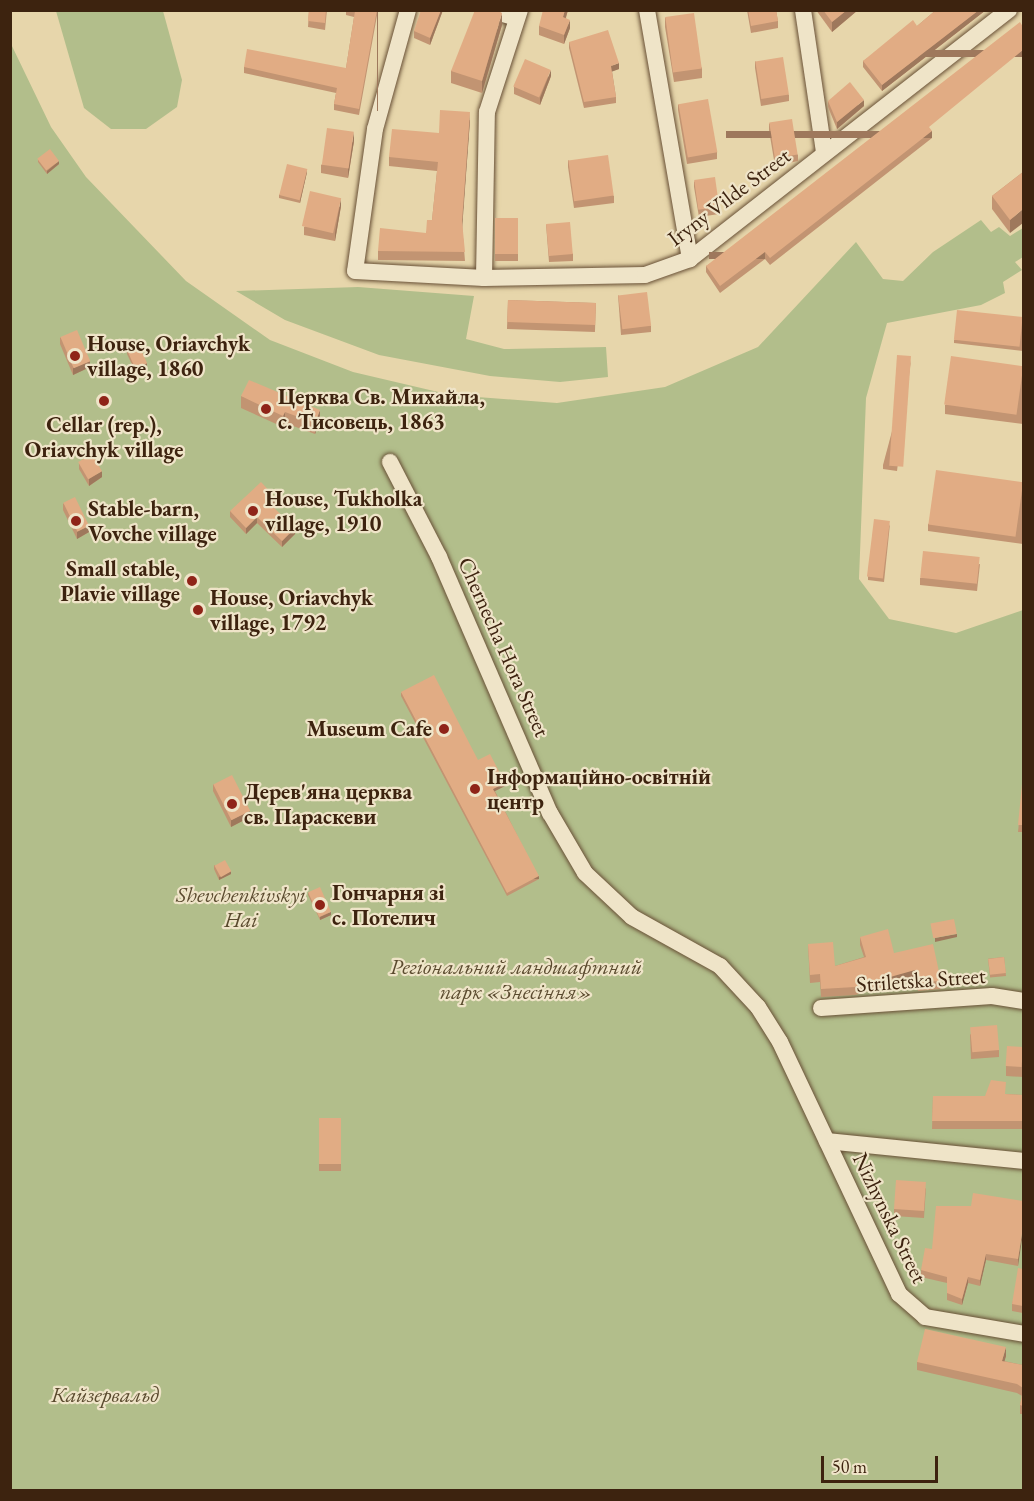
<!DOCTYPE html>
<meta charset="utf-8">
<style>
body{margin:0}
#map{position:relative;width:1034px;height:1501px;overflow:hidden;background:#e7d6ab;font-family:"EB Garamond",serif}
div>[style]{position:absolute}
.green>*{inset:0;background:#b2be8b}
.roads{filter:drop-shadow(0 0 2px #685036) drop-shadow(0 0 2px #685036)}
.minor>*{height:16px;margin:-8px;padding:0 8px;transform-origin:8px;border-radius:8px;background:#efe4c8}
.wall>*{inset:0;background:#c29472;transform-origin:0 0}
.shaded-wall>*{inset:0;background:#9e785c;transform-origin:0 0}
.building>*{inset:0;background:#e1ac84;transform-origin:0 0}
.dots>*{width:16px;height:16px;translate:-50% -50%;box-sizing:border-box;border:3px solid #efe4c8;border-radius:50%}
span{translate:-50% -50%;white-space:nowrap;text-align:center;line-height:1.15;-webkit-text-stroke:4.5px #efe4c8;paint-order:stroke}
.street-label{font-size:22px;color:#3d230f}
.poi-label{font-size:22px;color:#3d230f;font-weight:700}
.left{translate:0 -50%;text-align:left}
.right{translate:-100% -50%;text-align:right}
.park-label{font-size:22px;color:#5a4a2e;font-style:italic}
.frame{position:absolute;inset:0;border:12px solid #3d230f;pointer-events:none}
.scale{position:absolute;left:821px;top:1456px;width:117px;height:27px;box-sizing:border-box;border:3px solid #3d230f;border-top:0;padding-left:8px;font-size:18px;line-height:21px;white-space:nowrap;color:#3d230f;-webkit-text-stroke:4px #efe4c8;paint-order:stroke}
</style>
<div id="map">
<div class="green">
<div style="clip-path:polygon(56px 11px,163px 11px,182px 80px,177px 107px,146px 129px,111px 129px,84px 108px)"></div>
<div style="clip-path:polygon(11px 44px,51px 127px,86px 177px,186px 281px,270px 340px,353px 372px,451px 395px,557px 403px,665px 387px,758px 347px,856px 242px,883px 279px,903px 281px,933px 252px,981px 220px,991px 232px,999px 227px,1010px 236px,1023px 228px,1023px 257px,1015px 262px,1022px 270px,1003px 282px,1005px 293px,981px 305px,887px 323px,866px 398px,859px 579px,889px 619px,956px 633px,1023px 610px,1023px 1490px,11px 1490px)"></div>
<div style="clip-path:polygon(358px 287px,474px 296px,466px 339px,504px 349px,606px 347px,608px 377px,560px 382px,490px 376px,379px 355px,285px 320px,236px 291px)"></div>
</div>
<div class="roads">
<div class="minor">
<div style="left:408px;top:10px;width:123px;rotate:105.5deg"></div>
<div style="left:375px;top:129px;width:143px;rotate:98deg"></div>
<div style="left:355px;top:271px;width:129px;rotate:3.1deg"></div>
<div style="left:484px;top:278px;width:161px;rotate:-1.1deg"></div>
<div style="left:645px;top:275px;width:48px;rotate:-19.6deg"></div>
<div style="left:690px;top:259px;width:405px;rotate:-38deg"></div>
<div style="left:489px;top:10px;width:29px;rotate:16deg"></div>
<div style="left:647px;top:10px;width:253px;rotate:80.2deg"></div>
<div style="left:803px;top:10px;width:145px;rotate:81.6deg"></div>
<div style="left:484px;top:278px;width:166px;rotate:-89deg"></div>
<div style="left:487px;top:112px;width:107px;rotate:-72.1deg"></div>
<div style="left:390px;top:462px;width:107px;rotate:62.7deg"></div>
<div style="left:439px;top:557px;width:279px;rotate:66.6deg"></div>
<div style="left:550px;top:813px;width:69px;rotate:59.7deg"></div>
<div style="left:585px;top:873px;width:64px;rotate:43.1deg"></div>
<div style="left:632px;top:917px;width:101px;rotate:29.1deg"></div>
<div style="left:720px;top:966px;width:56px;rotate:47.2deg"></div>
<div style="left:758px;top:1007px;width:41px;rotate:57.8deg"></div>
<div style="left:780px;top:1042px;width:279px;rotate:64.7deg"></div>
<div style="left:899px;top:1294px;width:35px;rotate:41deg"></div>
<div style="left:925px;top:1317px;width:100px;rotate:9.7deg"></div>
<div style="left:821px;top:1008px;width:171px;rotate:-4deg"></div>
<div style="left:992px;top:996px;width:32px;rotate:9deg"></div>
<div style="left:827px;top:1141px;width:198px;rotate:5.8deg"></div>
</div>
</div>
<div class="wall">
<div style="clip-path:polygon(309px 10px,327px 10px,325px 30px,308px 27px)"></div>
<div style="clip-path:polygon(346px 10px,378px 10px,359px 115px,334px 110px,334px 104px,336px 93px,244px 73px,244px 67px,346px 68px,354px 17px,346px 15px)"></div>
<div style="clip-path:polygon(443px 10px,430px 45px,414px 38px,414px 31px)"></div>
<div style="clip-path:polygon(568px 10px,566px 18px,570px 28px,564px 44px,539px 35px,539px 26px)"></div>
<div style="clip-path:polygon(747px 10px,776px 10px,778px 21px,778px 28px,751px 33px)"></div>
<div style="clip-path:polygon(816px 10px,858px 10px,832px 32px)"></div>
<div style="clip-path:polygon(936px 10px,986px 10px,882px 91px,863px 67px,863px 61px,917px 26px)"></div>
<div style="clip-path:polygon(665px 17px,702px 68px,702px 78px,674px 82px,665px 27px)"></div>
<div style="clip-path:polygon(502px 25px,482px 93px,451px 83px,451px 71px)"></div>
<div style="clip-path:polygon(569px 42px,619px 69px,612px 71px,616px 97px,616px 103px,584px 108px,569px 48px)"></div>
<div style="clip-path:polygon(755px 61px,789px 95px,789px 101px,761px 106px,755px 68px)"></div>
<div style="clip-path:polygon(551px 76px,540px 105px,514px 94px,514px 87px)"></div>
<div style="clip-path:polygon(828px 101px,864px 106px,837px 129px,828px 107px)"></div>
<div style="clip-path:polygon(678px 104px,717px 152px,717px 159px,687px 164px,678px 110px)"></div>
<div style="clip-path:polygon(470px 120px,462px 225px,465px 261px,378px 260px,378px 251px,426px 233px,432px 220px,437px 171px,389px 166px,389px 157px,439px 133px)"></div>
<div style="clip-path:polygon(769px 123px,798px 155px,798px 161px,775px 166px,769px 130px)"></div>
<div style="clip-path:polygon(932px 131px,932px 138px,770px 265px,765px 259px,720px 293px,706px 272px,706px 266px)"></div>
<div style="clip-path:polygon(354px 141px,348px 178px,321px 173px,321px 165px)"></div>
<div style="clip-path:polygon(38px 159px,59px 164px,47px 174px,38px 162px)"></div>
<div style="clip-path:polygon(568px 160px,614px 196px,614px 203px,574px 208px,568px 167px)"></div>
<div style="clip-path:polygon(307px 172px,300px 203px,279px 198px,279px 195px)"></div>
<div style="clip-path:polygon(1023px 172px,1010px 233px,992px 209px,992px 196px)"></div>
<div style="clip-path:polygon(694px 181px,719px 207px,719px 214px,699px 217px,694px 187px)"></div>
<div style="clip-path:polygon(341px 206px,335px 241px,304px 235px,304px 227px)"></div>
<div style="left:495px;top:218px;width:23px;height:43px"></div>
<div style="clip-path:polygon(546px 224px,573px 254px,573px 261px,549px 262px)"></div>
<div style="clip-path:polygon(618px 295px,651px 326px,651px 332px,621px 335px)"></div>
<div style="left:508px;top:300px;width:88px;height:29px;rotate:2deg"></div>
<div style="clip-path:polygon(1023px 317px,1023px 351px,954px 343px,954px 340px)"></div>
<div style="clip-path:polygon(60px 337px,90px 367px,73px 375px,60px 344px)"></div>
<div style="clip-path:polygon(127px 350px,147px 366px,135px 371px,127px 354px)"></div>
<div style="clip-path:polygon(911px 360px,897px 471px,883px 469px,883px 465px)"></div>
<div style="clip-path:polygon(1023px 366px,1023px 424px,945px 414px,945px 405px)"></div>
<div style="clip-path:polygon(241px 396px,320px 421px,315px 434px,285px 423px,283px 427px,241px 408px)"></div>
<div style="clip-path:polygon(79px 463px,102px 477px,89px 486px,79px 469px)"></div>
<div style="clip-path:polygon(1023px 482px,1023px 544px,928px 531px,928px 524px)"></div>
<div style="clip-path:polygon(63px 503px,89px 532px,77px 539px,63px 510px)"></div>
<div style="clip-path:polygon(276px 505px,273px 507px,295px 534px,282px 547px,257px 523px,246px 534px,230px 517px,230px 511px)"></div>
<div style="clip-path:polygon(890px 524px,884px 582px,868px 580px,868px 577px)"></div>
<div style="clip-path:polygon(980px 564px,977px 591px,920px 585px,920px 578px)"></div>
<div style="clip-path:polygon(401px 692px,505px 786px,495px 791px,539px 879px,507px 896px,401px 696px)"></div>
<div style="clip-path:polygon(213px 784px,250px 817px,231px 827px,213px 791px)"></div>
<div style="clip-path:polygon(1023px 784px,1023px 832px,1018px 832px)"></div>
<div style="clip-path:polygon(214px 865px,231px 874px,219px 880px,214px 869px)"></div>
<div style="clip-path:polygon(308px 892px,331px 915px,320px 920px,308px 895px)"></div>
<div style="clip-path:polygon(860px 937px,894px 953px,941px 981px,941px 989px,918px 991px,915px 978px,855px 995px,821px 997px,820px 982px,810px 983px,808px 944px,835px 966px,864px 957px,860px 945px)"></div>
<div style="left:1004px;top:957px;width:19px;height:16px;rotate:84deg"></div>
<div style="clip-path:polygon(970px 1034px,999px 1050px,999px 1057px,971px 1059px)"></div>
<div style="clip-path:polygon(1023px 1047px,1023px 1077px,1006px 1076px,1006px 1066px)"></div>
<div style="clip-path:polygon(1006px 1094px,1023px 1095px,1023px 1129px,932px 1129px,933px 1096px,985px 1096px)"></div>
<div style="left:319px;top:1118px;width:22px;height:53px"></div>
<div style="clip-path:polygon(926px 1188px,924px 1218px,894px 1216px,894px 1209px)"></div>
<div style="clip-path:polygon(1023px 1201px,1018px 1266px,986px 1260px,980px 1286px,968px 1283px,962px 1305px,947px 1300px,947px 1283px,921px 1277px,921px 1270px,932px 1249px,971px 1206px)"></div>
<div style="clip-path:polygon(1023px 1269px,1023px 1313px,1012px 1311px,1012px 1304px)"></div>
<div style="clip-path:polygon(1006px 1356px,1004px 1361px,1023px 1365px,1023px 1414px,1020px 1414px,1020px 1405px,1022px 1396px,1017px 1393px,917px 1370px,917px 1362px)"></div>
</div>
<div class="shaded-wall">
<div style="left:377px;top:10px;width:1px;height:101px"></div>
<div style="clip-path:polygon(441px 10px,443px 10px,430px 45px,430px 38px)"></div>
<div style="clip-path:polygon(565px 10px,568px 10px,563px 26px,563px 17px)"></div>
<div style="clip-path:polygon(847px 10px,858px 10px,832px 32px,832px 22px)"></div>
<div style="clip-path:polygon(979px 10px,986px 10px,882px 91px,882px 85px)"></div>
<div style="clip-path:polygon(502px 13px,502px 25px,482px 93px,482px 81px)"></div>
<div style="clip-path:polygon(570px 20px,570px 28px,564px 44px,564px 35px)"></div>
<div style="left:1023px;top:50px;width:7px;height:122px;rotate:90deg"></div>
<div style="clip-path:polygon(619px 63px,619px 69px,611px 72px,611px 66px)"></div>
<div style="clip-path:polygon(551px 70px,551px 76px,540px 105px,540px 98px)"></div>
<div style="clip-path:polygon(864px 100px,864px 106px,837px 129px,837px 122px)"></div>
<div style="clip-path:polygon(470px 112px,470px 120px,462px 230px,462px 221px)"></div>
<div style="left:932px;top:131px;width:7px;height:206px;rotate:90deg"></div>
<div style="clip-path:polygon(354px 132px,354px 141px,348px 178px,348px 169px)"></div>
<div style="clip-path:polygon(59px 161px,59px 164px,47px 174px,47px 171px)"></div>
<div style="clip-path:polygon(307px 169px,307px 172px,300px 203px,300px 200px)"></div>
<div style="clip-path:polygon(341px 198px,341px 206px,335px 241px,335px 233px)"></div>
<div style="clip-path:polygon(1023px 209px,1023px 223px,1010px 233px,1010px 220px)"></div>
<div style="left:765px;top:252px;width:7px;height:56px;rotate:90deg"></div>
<div style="clip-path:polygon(90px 361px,90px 367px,73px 375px,73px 368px)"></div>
<div style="clip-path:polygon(147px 363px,147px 366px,135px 371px,135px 368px)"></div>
<div style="clip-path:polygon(320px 410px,320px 421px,315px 434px,315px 423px)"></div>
<div style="clip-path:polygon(285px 412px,285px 423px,283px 427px,283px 416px)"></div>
<div style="clip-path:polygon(102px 471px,102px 477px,89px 486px,89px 479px)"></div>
<div style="clip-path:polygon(276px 498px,276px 505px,270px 510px,270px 504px)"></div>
<div style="clip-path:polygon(257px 517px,257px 523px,246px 534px,246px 528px)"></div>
<div style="clip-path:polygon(89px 526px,89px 532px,77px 539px,77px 532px)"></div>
<div style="clip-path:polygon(295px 528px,295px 534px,282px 547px,282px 541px)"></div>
<div style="clip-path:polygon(505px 783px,505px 786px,493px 792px,493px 789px)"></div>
<div style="clip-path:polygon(250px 811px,250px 817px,231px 827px,231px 820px)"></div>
<div style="clip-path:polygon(231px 871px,231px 874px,219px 880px,219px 877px)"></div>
<div style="left:539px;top:876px;width:3px;height:36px;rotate:90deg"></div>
<div style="clip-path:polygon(331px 912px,331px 915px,320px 920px,320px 917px)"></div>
<div style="clip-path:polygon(957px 934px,957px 937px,935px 942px,935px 938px)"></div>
<div style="left:915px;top:970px;width:8px;height:62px;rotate:90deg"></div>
<div style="clip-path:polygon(1023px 1227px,1023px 1233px,1018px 1266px,1018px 1259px)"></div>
<div style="clip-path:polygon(986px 1254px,986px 1260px,980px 1286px,980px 1280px)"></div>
<div style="clip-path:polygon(968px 1277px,968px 1283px,962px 1305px,962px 1299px)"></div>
<div style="clip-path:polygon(1006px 1347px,1006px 1356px,1002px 1370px,1002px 1361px)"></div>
</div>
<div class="building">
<div style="clip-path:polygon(309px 10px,326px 10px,325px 23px,308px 21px)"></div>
<div style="clip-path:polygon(353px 10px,377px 10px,359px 109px,334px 104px,337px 88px,244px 67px,247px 49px,346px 68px,355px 11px)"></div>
<div style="clip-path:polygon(421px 10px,441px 10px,430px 38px,414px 31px)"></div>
<div style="clip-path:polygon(475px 10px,497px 10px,502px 13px,482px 81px,451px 71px)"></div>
<div style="clip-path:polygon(543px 10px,565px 10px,563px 17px,570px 20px,564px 35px,539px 26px)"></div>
<div style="clip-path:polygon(748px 10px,776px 10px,778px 21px,751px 26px)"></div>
<div style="clip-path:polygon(823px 10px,847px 10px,832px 22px)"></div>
<div style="clip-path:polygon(936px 10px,979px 10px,882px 85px,863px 61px,913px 20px,917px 26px)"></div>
<div style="left:694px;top:13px;width:56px;height:29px;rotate:82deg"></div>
<div style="clip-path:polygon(1020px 22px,1023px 27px,1023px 50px,929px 127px,932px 131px,770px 258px,765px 252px,720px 286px,706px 266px)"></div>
<div style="clip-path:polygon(608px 30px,619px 63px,611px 66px,616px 97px,584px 102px,569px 42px)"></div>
<div style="left:783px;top:57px;width:38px;height:28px;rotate:81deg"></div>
<div style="left:525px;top:59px;width:28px;height:30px;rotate:23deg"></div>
<div style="clip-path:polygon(850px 82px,864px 100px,837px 122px,828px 101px)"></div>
<div style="left:708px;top:99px;width:54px;height:30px;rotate:80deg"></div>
<div style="clip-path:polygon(440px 110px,470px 112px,462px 221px,465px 252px,378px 251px,380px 228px,426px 233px,427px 220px,432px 220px,438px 162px,389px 157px,392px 129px,439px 133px)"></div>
<div style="left:792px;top:119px;width:36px;height:23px;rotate:81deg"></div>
<div style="left:327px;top:128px;width:27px;height:37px;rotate:8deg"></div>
<div style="left:50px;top:149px;width:15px;height:16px;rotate:53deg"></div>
<div style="left:608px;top:155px;width:41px;height:40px;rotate:82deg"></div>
<div style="left:287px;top:164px;width:21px;height:32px;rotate:14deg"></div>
<div style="clip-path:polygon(1023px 172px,1023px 209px,1010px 220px,992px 196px)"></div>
<div style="left:715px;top:177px;width:30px;height:21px;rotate:82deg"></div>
<div style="left:310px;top:191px;width:32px;height:36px;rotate:13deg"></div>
<div style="left:495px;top:218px;width:23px;height:36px"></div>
<div style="left:570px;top:222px;width:32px;height:24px;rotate:85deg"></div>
<div style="left:647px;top:292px;width:34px;height:29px;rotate:83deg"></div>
<div style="left:508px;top:300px;width:88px;height:22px;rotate:2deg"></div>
<div style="left:957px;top:310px;width:66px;height:30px;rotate:6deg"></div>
<div style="left:77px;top:330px;width:34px;height:18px;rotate:67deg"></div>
<div style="left:139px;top:345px;width:20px;height:13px;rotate:66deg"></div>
<div style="left:897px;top:355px;width:14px;height:111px;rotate:4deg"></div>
<div style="left:951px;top:356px;width:73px;height:49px;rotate:8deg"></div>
<div style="clip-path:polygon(249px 380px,320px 410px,315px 423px,285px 412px,283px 416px,241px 396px)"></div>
<div style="left:92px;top:454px;width:20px;height:16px;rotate:60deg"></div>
<div style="left:936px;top:470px;width:88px;height:55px;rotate:8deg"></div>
<div style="clip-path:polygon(261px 482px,276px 498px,270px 504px,295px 528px,282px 541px,257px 517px,246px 528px,230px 511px)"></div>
<div style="left:75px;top:497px;width:32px;height:13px;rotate:64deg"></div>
<div style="left:874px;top:519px;width:16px;height:58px;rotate:7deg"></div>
<div style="left:923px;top:551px;width:57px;height:27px;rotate:6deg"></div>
<div style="clip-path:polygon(434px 675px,478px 760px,490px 754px,505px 783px,493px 789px,539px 876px,507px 893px,401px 692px)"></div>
<div style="left:232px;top:775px;width:40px;height:21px;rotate:63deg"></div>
<div style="clip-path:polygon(1022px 784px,1023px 784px,1023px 825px,1018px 825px)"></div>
<div style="left:225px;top:860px;width:13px;height:12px;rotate:61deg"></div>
<div style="left:320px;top:887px;width:27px;height:13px;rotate:66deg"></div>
<div style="left:954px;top:919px;width:15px;height:24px;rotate:79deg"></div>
<div style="clip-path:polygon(888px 929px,894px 953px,933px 944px,941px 981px,918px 982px,915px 970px,855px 987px,821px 989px,820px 974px,810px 975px,808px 944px,833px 942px,835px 966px,866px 957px,860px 937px)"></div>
<div style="left:1004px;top:957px;width:16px;height:16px;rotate:83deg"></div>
<div style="left:997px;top:1025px;width:25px;height:27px;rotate:85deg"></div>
<div style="left:1007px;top:1046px;width:16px;height:20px;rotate:4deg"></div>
<div style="clip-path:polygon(991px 1080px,1006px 1082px,1005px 1094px,1023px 1095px,1023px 1121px,932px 1121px,933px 1096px,985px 1096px)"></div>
<div style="left:319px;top:1118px;width:22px;height:46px"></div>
<div style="left:896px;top:1180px;width:30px;height:29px;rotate:4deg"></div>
<div style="clip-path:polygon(973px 1193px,1023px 1201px,1023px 1227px,1018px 1259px,986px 1254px,980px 1280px,968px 1277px,962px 1299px,947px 1293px,947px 1277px,921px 1270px,925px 1248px,932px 1249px,936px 1206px,971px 1206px)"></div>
<div style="clip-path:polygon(1018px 1268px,1023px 1269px,1023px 1306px,1012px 1304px)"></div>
<div style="clip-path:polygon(925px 1329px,1006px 1347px,1002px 1361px,1023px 1365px,1023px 1406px,1020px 1405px,1023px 1388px,1017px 1384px,917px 1362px)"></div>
</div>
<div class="dots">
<div style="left:75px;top:356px;background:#8f2418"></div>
<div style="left:104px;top:401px;background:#8f2418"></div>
<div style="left:266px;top:409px;background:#8f2418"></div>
<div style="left:253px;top:511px;background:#8f2418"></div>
<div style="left:76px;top:521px;background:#8f2418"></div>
<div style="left:192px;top:581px;background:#8f2418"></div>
<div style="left:198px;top:610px;background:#8f2418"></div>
<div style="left:444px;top:729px;background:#8f2418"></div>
<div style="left:475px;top:789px;background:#8f2418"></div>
<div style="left:232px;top:804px;background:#8f2418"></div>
<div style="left:320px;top:905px;background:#8f2418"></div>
</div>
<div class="street-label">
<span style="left:729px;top:197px;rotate:-37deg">Iryny Vilde Street</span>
<span style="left:504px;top:647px;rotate:66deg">Chernecha Hora Street</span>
<span style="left:921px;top:980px;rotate:-4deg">Striletska Street</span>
<span style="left:890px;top:1218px;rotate:64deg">Nizhynska Street</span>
</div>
<div class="poi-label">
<span class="left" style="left:87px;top:356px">House, Oriavchyk<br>village, 1860</span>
<span class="left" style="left:278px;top:409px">Церква Св. Михайла,<br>с. Тисовець, 1863</span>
<span style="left:104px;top:437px">Cellar (rep.),<br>Oriavchyk village</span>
<span class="left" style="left:265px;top:511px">House, Tukholka<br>village, 1910</span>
<span class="left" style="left:88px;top:521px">Stable-barn,<br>Vovche village</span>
<span class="right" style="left:180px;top:581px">Small stable,<br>Plavie village</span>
<span class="left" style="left:210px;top:610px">House, Oriavchyk<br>village, 1792</span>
<span class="right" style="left:432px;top:729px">Museum Cafe</span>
<span class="left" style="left:487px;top:789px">Інформаційно-освітній<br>центр</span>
<span class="left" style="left:244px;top:804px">Дерев'яна церква<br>св. Параскеви</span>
<span class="left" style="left:332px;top:905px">Гончарня зі<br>с. Потелич</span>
</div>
<div class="park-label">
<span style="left:241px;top:907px">Shevchenkivskyi<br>Hai</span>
<span style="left:516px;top:979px">Регіональний ландшафтний<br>парк «Знесіння»</span>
<span style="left:105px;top:1395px">Кайзервальд</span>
</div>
<div class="frame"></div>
<div class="scale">50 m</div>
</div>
